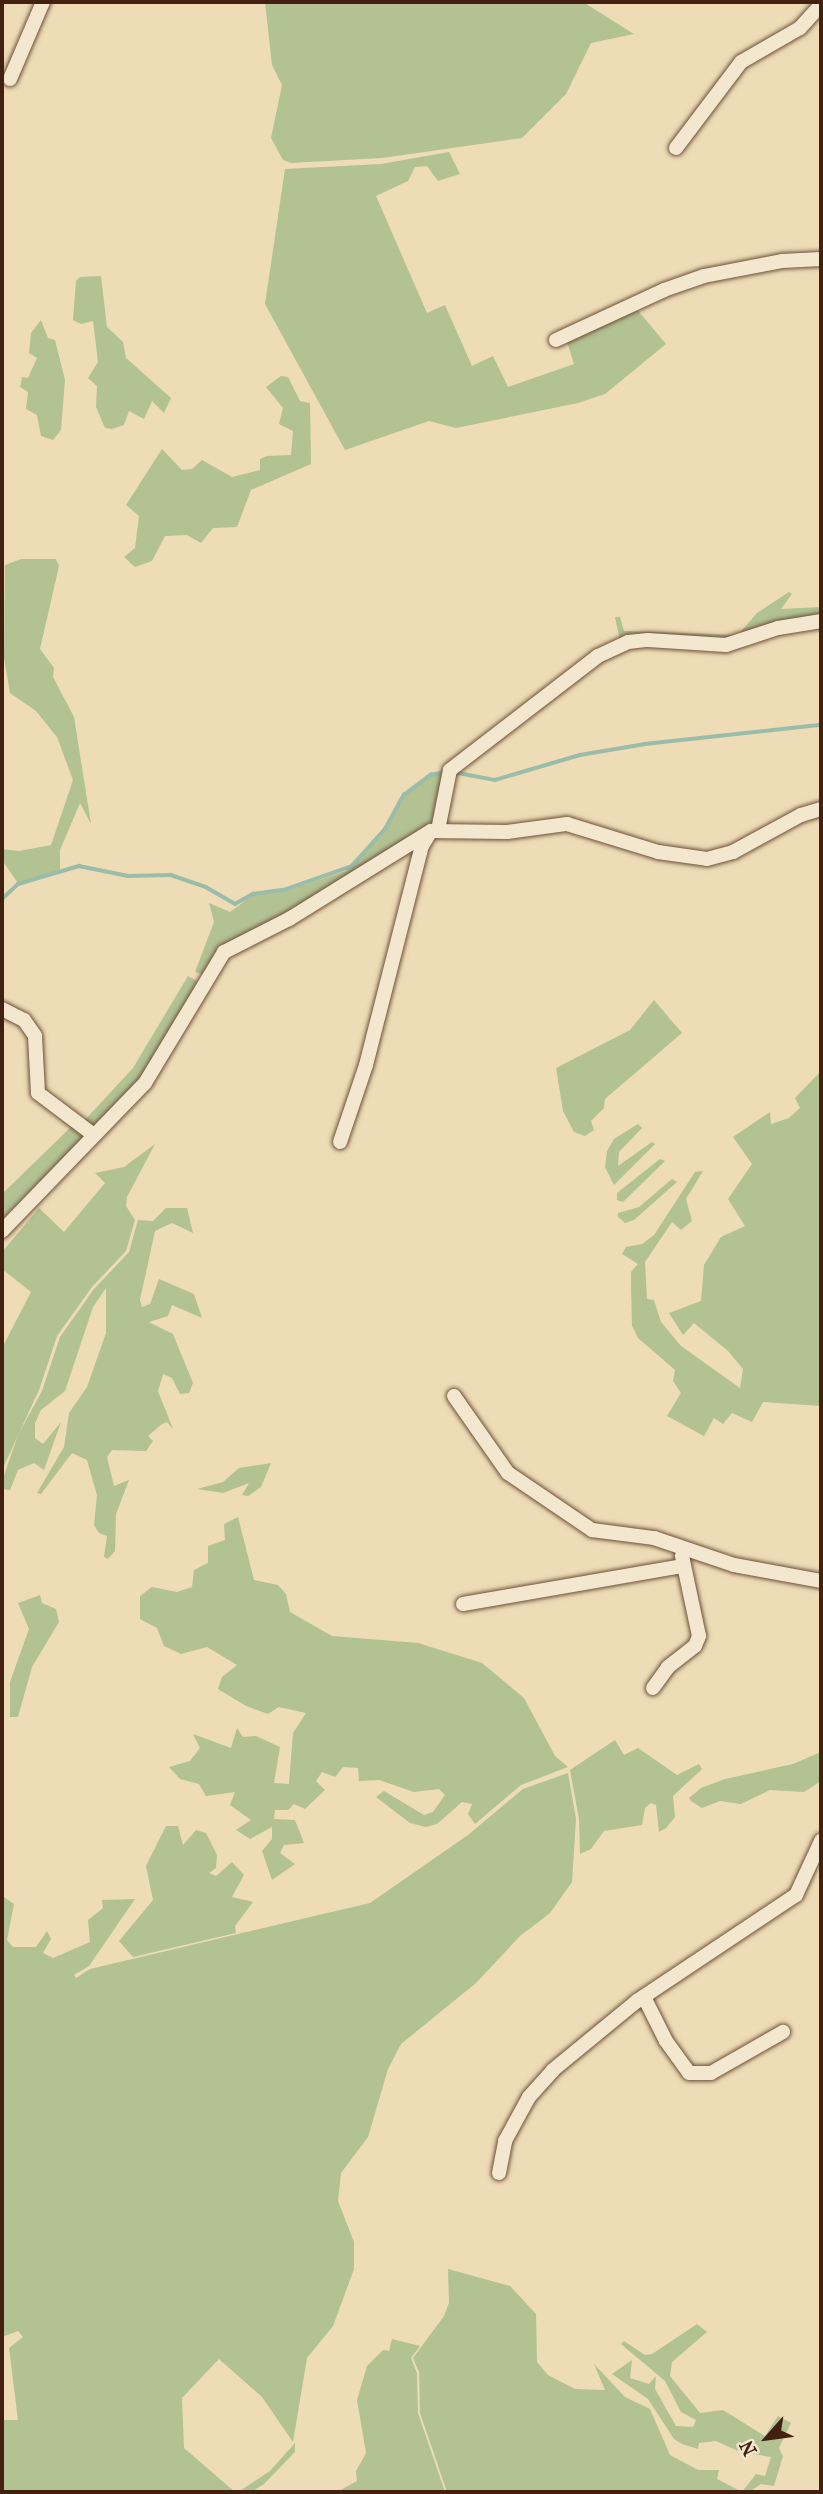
<!DOCTYPE html>
<style>
body{margin:0}
#map{position:relative;width:823px;height:2494px;overflow:hidden;background:#eddcb5;font-family:"IM FELL French Canon",serif}
div>[style]{position:absolute}
.green>*{inset:0;background:#b2c293}
.stream>*{height:3.5px;margin:-1.75px;padding:0 1.75px;transform-origin:1.75px;border-radius:1.75px;background:#9abcaa}
.roads{filter:drop-shadow(0 0 2px #6e4f3b) drop-shadow(0 0 2px #6e4f3b)}
.minor>*{height:14px;margin:-7px;padding:0 7px;transform-origin:7px;border-radius:7px;background:#f3e8cf}
span{translate:-50% -50%;white-space:nowrap;text-align:center;line-height:1.15;-webkit-text-stroke:5px #f3e8cf;paint-order:stroke}
.frame{position:absolute;inset:0;border:4px solid #432012;pointer-events:none}
.north{position:absolute;left:732px;top:2403px;width:70px;height:70px;-webkit-text-stroke:5px #f3e8cf;paint-order:stroke;rotate:242deg;font-size:19px;font-weight:700;line-height:28px;text-align:center;color:#432012}
.north::after{content:'';display:block;margin:auto;width:24px;height:32px;background:#432012;clip-path:polygon(50% 0,100% 100%,50% 72%,0 100%)}
</style>
<div id="map">
<div class="green">
<div style="clip-path:polygon(265px 2px,583px 2px,634px 34px,591px 43px,566px 94px,522px 138px,382px 158px,291px 163px,283px 160px,271px 138px,282px 85px,272px 65px)"></div>
<div style="clip-path:polygon(449px 152px,460px 174px,438px 181px,427px 166px,415px 167px,408px 181px,376px 196px,427px 313px,445px 305px,472px 366px,493px 356px,508px 387px,574px 364px,567px 342px,635px 307px,666px 344px,605px 394px,578px 403px,456px 428px,429px 421px,345px 450px,265px 304px,285px 169px,381px 164px)"></div>
<div style="clip-path:polygon(101px 276px,107px 327px,123px 342px,126px 358px,171px 398px,164px 413px,152px 401px,144px 419px,129px 411px,124px 425px,112px 429px,105px 428px,96px 407px,97px 386px,88px 378px,98px 362px,93px 321px,81px 324px,73px 320px,76px 281px,80px 277px)"></div>
<div style="clip-path:polygon(41px 320px,48px 338px,55px 340px,65px 380px,61px 430px,53px 440px,41px 436px,37px 415px,26px 409px,28px 392px,20px 387px,22px 377px,28px 378px,37px 358px,29px 353px,31px 333px)"></div>
<div style="clip-path:polygon(281px 376px,288px 377px,300px 401px,310px 403px,311px 464px,251px 490px,237px 527px,213px 528px,201px 543px,187px 535px,165px 536px,152px 561px,135px 567px,124px 557px,135px 548px,139px 516px,126px 505px,162px 449px,182px 470px,192px 469px,202px 460px,232px 477px,260px 470px,260px 459px,267px 456px,291px 455px,293px 431px,279px 424px,283px 408px,266px 387px)"></div>
<div style="clip-path:polygon(21px 559px,56px 559px,59px 566px,40px 649px,54px 668px,53px 677px,74px 717px,91px 824px,80px 803px,60px 850px,60px 870px,18px 883px,2px 860px,2px 849px,19px 851px,51px 845px,73px 780px,57px 737px,36px 711px,10px 693px,4px 658px,5px 565px)"></div>
<div style="clip-path:polygon(789px 592px,792px 594px,781px 609px,821px 607px,821px 617px,728px 642px,620px 641px,615px 617px,620px 617px,624px 631px,738px 635px,757px 613px)"></div>
<div style="clip-path:polygon(446px 774px,434px 823px,265px 929px,204px 975px,195px 972px,214px 922px,209px 903px,230px 912px,253px 895px,288px 890px,346px 871px,386px 830px,405px 796px,431px 776px)"></div>
<div style="clip-path:polygon(188px 976px,197px 981px,196px 987px,146px 1072px,98px 1128px,84px 1121px,133px 1068px)"></div>
<div style="clip-path:polygon(654px 1000px,682px 1033px,605px 1099px,604px 1108px,591px 1121px,594px 1130px,585px 1136px,574px 1132px,563px 1111px,556px 1068px,630px 1030px)"></div>
<div style="clip-path:polygon(821px 1071px,821px 1406px,763px 1402px,752px 1422px,732px 1413px,723px 1424px,714px 1418px,704px 1436px,667px 1416px,681px 1393px,673px 1381px,675px 1370px,638px 1338px,632px 1326px,631px 1286px,631px 1272px,638px 1264px,622px 1254px,626px 1247px,642px 1244px,654px 1235px,695px 1172px,703px 1171px,686px 1199px,692px 1221px,681px 1230px,672px 1222px,645px 1262px,647px 1299px,654px 1300px,661px 1322px,681px 1346px,740px 1388px,743px 1369px,728px 1351px,694px 1323px,683px 1335px,669px 1313px,701px 1301px,704px 1265px,721px 1237px,745px 1226px,728px 1199px,752px 1164px,733px 1137px,770px 1112px,771px 1124px,789px 1118px,800px 1108px,795px 1098px)"></div>
<div style="clip-path:polygon(638px 1124px,642px 1128px,619px 1152px,618px 1166px,652px 1142px,655px 1144px,614px 1185px,605px 1167px,607px 1151px,614px 1139px)"></div>
<div style="clip-path:polygon(72px 1126px,88px 1133px,2px 1219px,2px 1194px)"></div>
<div style="clip-path:polygon(155px 1144px,127px 1197px,126px 1206px,135px 1220px,126px 1251px,92px 1287px,57px 1336px,39px 1390px,2px 1470px,2px 1348px,31px 1292px,2px 1269px,2px 1252px,39px 1208px,64px 1232px,105px 1183px,95px 1173px,124px 1167px)"></div>
<div style="clip-path:polygon(660px 1159px,665px 1161px,623px 1202px,617px 1200px,617px 1193px)"></div>
<div style="clip-path:polygon(672px 1179px,677px 1182px,634px 1220px,625px 1223px,618px 1217px,618px 1213px,639px 1207px)"></div>
<div style="clip-path:polygon(166px 1208px,187px 1208px,193px 1233px,172px 1223px,155px 1231px,140px 1300px,142px 1307px,150px 1304px,159px 1279px,194px 1294px,202px 1318px,172px 1305px,168px 1316px,149px 1322px,173px 1334px,193px 1383px,189px 1393px,180px 1394px,172px 1378px,163px 1374px,158px 1391px,173px 1429px,167px 1422px,162px 1424px,148px 1436px,153px 1441px,146px 1451px,112px 1450px,107px 1457px,114px 1486px,129px 1480px,116px 1514px,115px 1551px,108px 1559px,104px 1557px,107px 1536px,99px 1533px,94px 1525px,97px 1495px,87px 1460px,72px 1453px,41px 1494px,37px 1493px,64px 1447px,69px 1413px,87px 1387px,106px 1333px,106px 1288px,93px 1307px,65px 1391px,41px 1410px,35px 1423px,35px 1438px,43px 1444px,61px 1422px,44px 1470px,34px 1463px,18px 1470px,10px 1490px,2px 1489px,2px 1481px,18px 1435px,42px 1391px,60px 1337px,94px 1289px,129px 1252px,138px 1220px,153px 1221px)"></div>
<div style="clip-path:polygon(271px 1463px,261px 1487px,248px 1496px,242px 1495px,249px 1483px,223px 1493px,197px 1489px,223px 1482px,239px 1468px)"></div>
<div style="clip-path:polygon(238px 1517px,254px 1580px,278px 1585px,286px 1594px,290px 1612px,332px 1636px,418px 1643px,482px 1663px,524px 1698px,555px 1756px,568px 1767px,521px 1785px,475px 1824px,468px 1814px,472px 1804px,462px 1802px,437px 1824px,426px 1827px,410px 1823px,376px 1797px,384px 1791px,424px 1815px,433px 1812px,445px 1795px,439px 1789px,414px 1792px,379px 1780px,359px 1781px,358px 1768px,343px 1767px,335px 1777px,322px 1772px,316px 1781px,325px 1790px,305px 1809px,294px 1804px,288px 1810px,275px 1810px,274px 1819px,295px 1820px,304px 1843px,284px 1845px,280px 1853px,295px 1864px,272px 1880px,262px 1851px,272px 1839px,272px 1827px,250px 1839px,236px 1830px,251px 1820px,230px 1805px,235px 1792px,206px 1796px,199px 1784px,180px 1779px,169px 1767px,190px 1761px,200px 1748px,193px 1734px,231px 1748px,237px 1728px,243px 1737px,256px 1736px,280px 1747px,274px 1783px,289px 1784px,293px 1733px,306px 1713px,279px 1707px,268px 1714px,246px 1706px,218px 1689px,222px 1677px,237px 1665px,207px 1647px,181px 1654px,164px 1646px,157px 1628px,140px 1619px,140px 1596px,152px 1587px,177px 1592px,192px 1587px,194px 1570px,208px 1563px,208px 1546px,225px 1540px,224px 1524px)"></div>
<div style="clip-path:polygon(40px 1595px,42px 1603px,56px 1609px,59px 1622px,32px 1667px,18px 1717px,10px 1717px,10px 1682px,29px 1629px,18px 1603px)"></div>
<div style="clip-path:polygon(615px 1740px,624px 1755px,638px 1748px,677px 1775px,699px 1764px,702px 1769px,673px 1796px,675px 1817px,666px 1828px,659px 1832px,656px 1805px,651px 1803px,645px 1808px,642px 1825px,604px 1831px,591px 1849px,580px 1854px,579px 1819px,570px 1770px)"></div>
<div style="clip-path:polygon(821px 1752px,821px 1781px,804px 1792px,770px 1790px,741px 1804px,720px 1801px,702px 1808px,691px 1801px,689px 1798px,701px 1788px,725px 1779px,793px 1764px)"></div>
<div style="clip-path:polygon(568px 1773px,576px 1819px,572px 1882px,550px 1913px,520px 1936px,476px 1983px,401px 2044px,388px 2069px,368px 2137px,341px 2173px,338px 2201px,354px 2242px,354px 2269px,333px 2326px,307px 2358px,293px 2442px,262px 2397px,219px 2359px,182px 2398px,184px 2448px,235px 2492px,2px 2492px,2px 2420px,18px 2420px,9px 2348px,23px 2337px,18px 2331px,2px 2337px,4px 1897px,14px 1904px,7px 1940px,13px 1947px,36px 1947px,47px 1931px,51px 1939px,43px 1953px,53px 1958px,90px 1942px,88px 1920px,103px 1908px,102px 1900px,135px 1899px,89px 1966px,74px 1975px,76px 1978px,90px 1969px,370px 1903px,468px 1835px,523px 1789px)"></div>
<div style="clip-path:polygon(166px 1826px,178px 1826px,183px 1845px,196px 1830px,206px 1833px,217px 1855px,216px 1868px,209px 1873px,216px 1876px,232px 1862px,244px 1875px,232px 1897px,253px 1902px,235px 1926px,236px 1933px,133px 1957px,119px 1941px,153px 1900px,146px 1866px)"></div>
<div style="clip-path:polygon(448px 2269px,510px 2286px,536px 2314px,537px 2362px,548px 2375px,575px 2389px,605px 2390px,594px 2364px,625px 2397px,650px 2409px,670px 2455px,698px 2470px,719px 2470px,717px 2479px,742px 2492px,756px 2474px,765px 2476px,771px 2457px,740px 2452px,716px 2441px,699px 2443px,698px 2449px,682px 2444px,674px 2439px,648px 2399px,612px 2374px,632px 2360px,630px 2378px,649px 2384px,656px 2376px,655px 2389px,676px 2426px,693px 2427px,696px 2420px,681px 2412px,665px 2381px,621px 2344px,624px 2341px,645px 2355px,652px 2354px,697px 2324px,707px 2332px,672px 2362px,670px 2376px,700px 2413px,723px 2410px,765px 2436px,778px 2416px,791px 2423px,779px 2448px,783px 2456px,774px 2486px,761px 2484px,749px 2492px,447px 2492px,420px 2413px,419px 2372px,413px 2358px,444px 2316px,449px 2303px)"></div>
<div style="clip-path:polygon(392px 2339px,420px 2346px,411px 2358px,417px 2373px,418px 2413px,445px 2492px,337px 2492px,357px 2481px,356px 2471px,366px 2453px,357px 2400px,367px 2366px,383px 2350px,389px 2351px)"></div>
<div style="clip-path:polygon(295px 2443px,295px 2452px,264px 2484px,251px 2492px,238px 2492px,270px 2471px)"></div>
</div>
<div class="stream">
<div style="left:453px;top:772px;width:43px;rotate:10.8deg"></div>
<div style="left:495px;top:780px;width:89px;rotate:-16.4deg"></div>
<div style="left:580px;top:755px;width:66px;rotate:-9.6deg"></div>
<div style="left:645px;top:744px;width:177px;rotate:-6.2deg"></div>
<div style="left:2px;top:899px;width:22px;rotate:-43deg"></div>
<div style="left:18px;top:884px;width:64px;rotate:-16.4deg"></div>
<div style="left:79px;top:866px;width:50px;rotate:11.5deg"></div>
<div style="left:128px;top:876px;width:43px;rotate:-1.3deg"></div>
<div style="left:171px;top:875px;width:37px;rotate:19deg"></div>
<div style="left:206px;top:887px;width:34px;rotate:30deg"></div>
<div style="left:235px;top:904px;width:21px;rotate:-29deg"></div>
<div style="left:253px;top:894px;width:34px;rotate:-8deg"></div>
<div style="left:287px;top:889px;width:69px;rotate:-19.5deg"></div>
<div style="left:352px;top:866px;width:50px;rotate:-48.3deg"></div>
<div style="left:385px;top:829px;width:39px;rotate:-61deg"></div>
<div style="left:404px;top:795px;width:34px;rotate:-37deg"></div>
<div style="left:431px;top:775px;width:14px;rotate:-12deg"></div>
</div>
<div class="roads">
<div class="minor">
<div style="left:10px;top:79px;width:84px;rotate:-66.8deg"></div>
<div style="left:676px;top:148px;width:108px;rotate:-52.9deg"></div>
<div style="left:741px;top:62px;width:68px;rotate:-30deg"></div>
<div style="left:800px;top:28px;width:31px;rotate:-48deg"></div>
<div style="left:556px;top:340px;width:119px;rotate:-24.8deg"></div>
<div style="left:664px;top:290px;width:42px;rotate:-19.3deg"></div>
<div style="left:704px;top:276px;width:79px;rotate:-10.9deg"></div>
<div style="left:782px;top:261px;width:39px;rotate:-3deg"></div>
<div style="left:438px;top:830px;width:61px;rotate:-78.7deg"></div>
<div style="left:450px;top:770px;width:187px;rotate:-37.6deg"></div>
<div style="left:598px;top:656px;width:33px;rotate:-25deg"></div>
<div style="left:628px;top:642px;width:20px;rotate:-6deg"></div>
<div style="left:648px;top:640px;width:78px;rotate:3.7deg"></div>
<div style="left:726px;top:645px;width:55px;rotate:-18.1deg"></div>
<div style="left:778px;top:628px;width:44px;rotate:-9.2deg"></div>
<div style="left:2px;top:1009px;width:25px;rotate:27deg"></div>
<div style="left:24px;top:1020px;width:19px;rotate:55deg"></div>
<div style="left:35px;top:1036px;width:57px;rotate:87deg"></div>
<div style="left:38px;top:1093px;width:70px;rotate:36.9deg"></div>
<div style="left:340px;top:1142px;width:81px;rotate:-71.3deg"></div>
<div style="left:366px;top:1065px;width:226px;rotate:-75.7deg"></div>
<div style="left:422px;top:846px;width:17px;rotate:-59deg"></div>
<div style="left:431px;top:831px;width:76px;rotate:0.8deg"></div>
<div style="left:507px;top:832px;width:61px;rotate:-7.6deg"></div>
<div style="left:567px;top:824px;width:95px;rotate:17.1deg"></div>
<div style="left:658px;top:852px;width:49px;rotate:8.1deg"></div>
<div style="left:707px;top:859px;width:27px;rotate:-15deg"></div>
<div style="left:733px;top:852px;width:77px;rotate:-28.6deg"></div>
<div style="left:801px;top:815px;width:21px;rotate:-17deg"></div>
<div style="left:2px;top:1231px;width:206px;rotate:-46deg"></div>
<div style="left:145px;top:1083px;width:153px;rotate:-58.9deg"></div>
<div style="left:224px;top:952px;width:73px;rotate:-26.9deg"></div>
<div style="left:289px;top:919px;width:167px;rotate:-31.8deg"></div>
<div style="left:454px;top:1396px;width:94px;rotate:55deg"></div>
<div style="left:508px;top:1473px;width:102px;rotate:34.2deg"></div>
<div style="left:592px;top:1530px;width:63px;rotate:7.4deg"></div>
<div style="left:654px;top:1538px;width:84px;rotate:18.6deg"></div>
<div style="left:734px;top:1565px;width:88px;rotate:10.4deg"></div>
<div style="left:463px;top:1604px;width:222px;rotate:-9.8deg"></div>
<div style="left:653px;top:1688px;width:26px;rotate:-54deg"></div>
<div style="left:668px;top:1667px;width:34px;rotate:-38deg"></div>
<div style="left:695px;top:1646px;width:11px;rotate:-68deg"></div>
<div style="left:699px;top:1636px;width:82px;rotate:-102deg"></div>
<div style="left:644px;top:1997px;width:49px;rotate:63.4deg"></div>
<div style="left:666px;top:2041px;width:39px;rotate:54deg"></div>
<div style="left:689px;top:2073px;width:22px"></div>
<div style="left:711px;top:2073px;width:83px;rotate:-29.7deg"></div>
<div style="left:499px;top:2173px;width:33px;rotate:-79deg"></div>
<div style="left:505px;top:2141px;width:50px;rotate:-61.4deg"></div>
<div style="left:529px;top:2097px;width:36px;rotate:-48deg"></div>
<div style="left:553px;top:2070px;width:109px;rotate:-39.4deg"></div>
<div style="left:637px;top:2001px;width:191px;rotate:-33.7deg"></div>
<div style="left:796px;top:1895px;width:60px;rotate:-65.2deg"></div>
</div>
</div>
<div class="frame"></div>
<div class="north">N</div>
</div>
